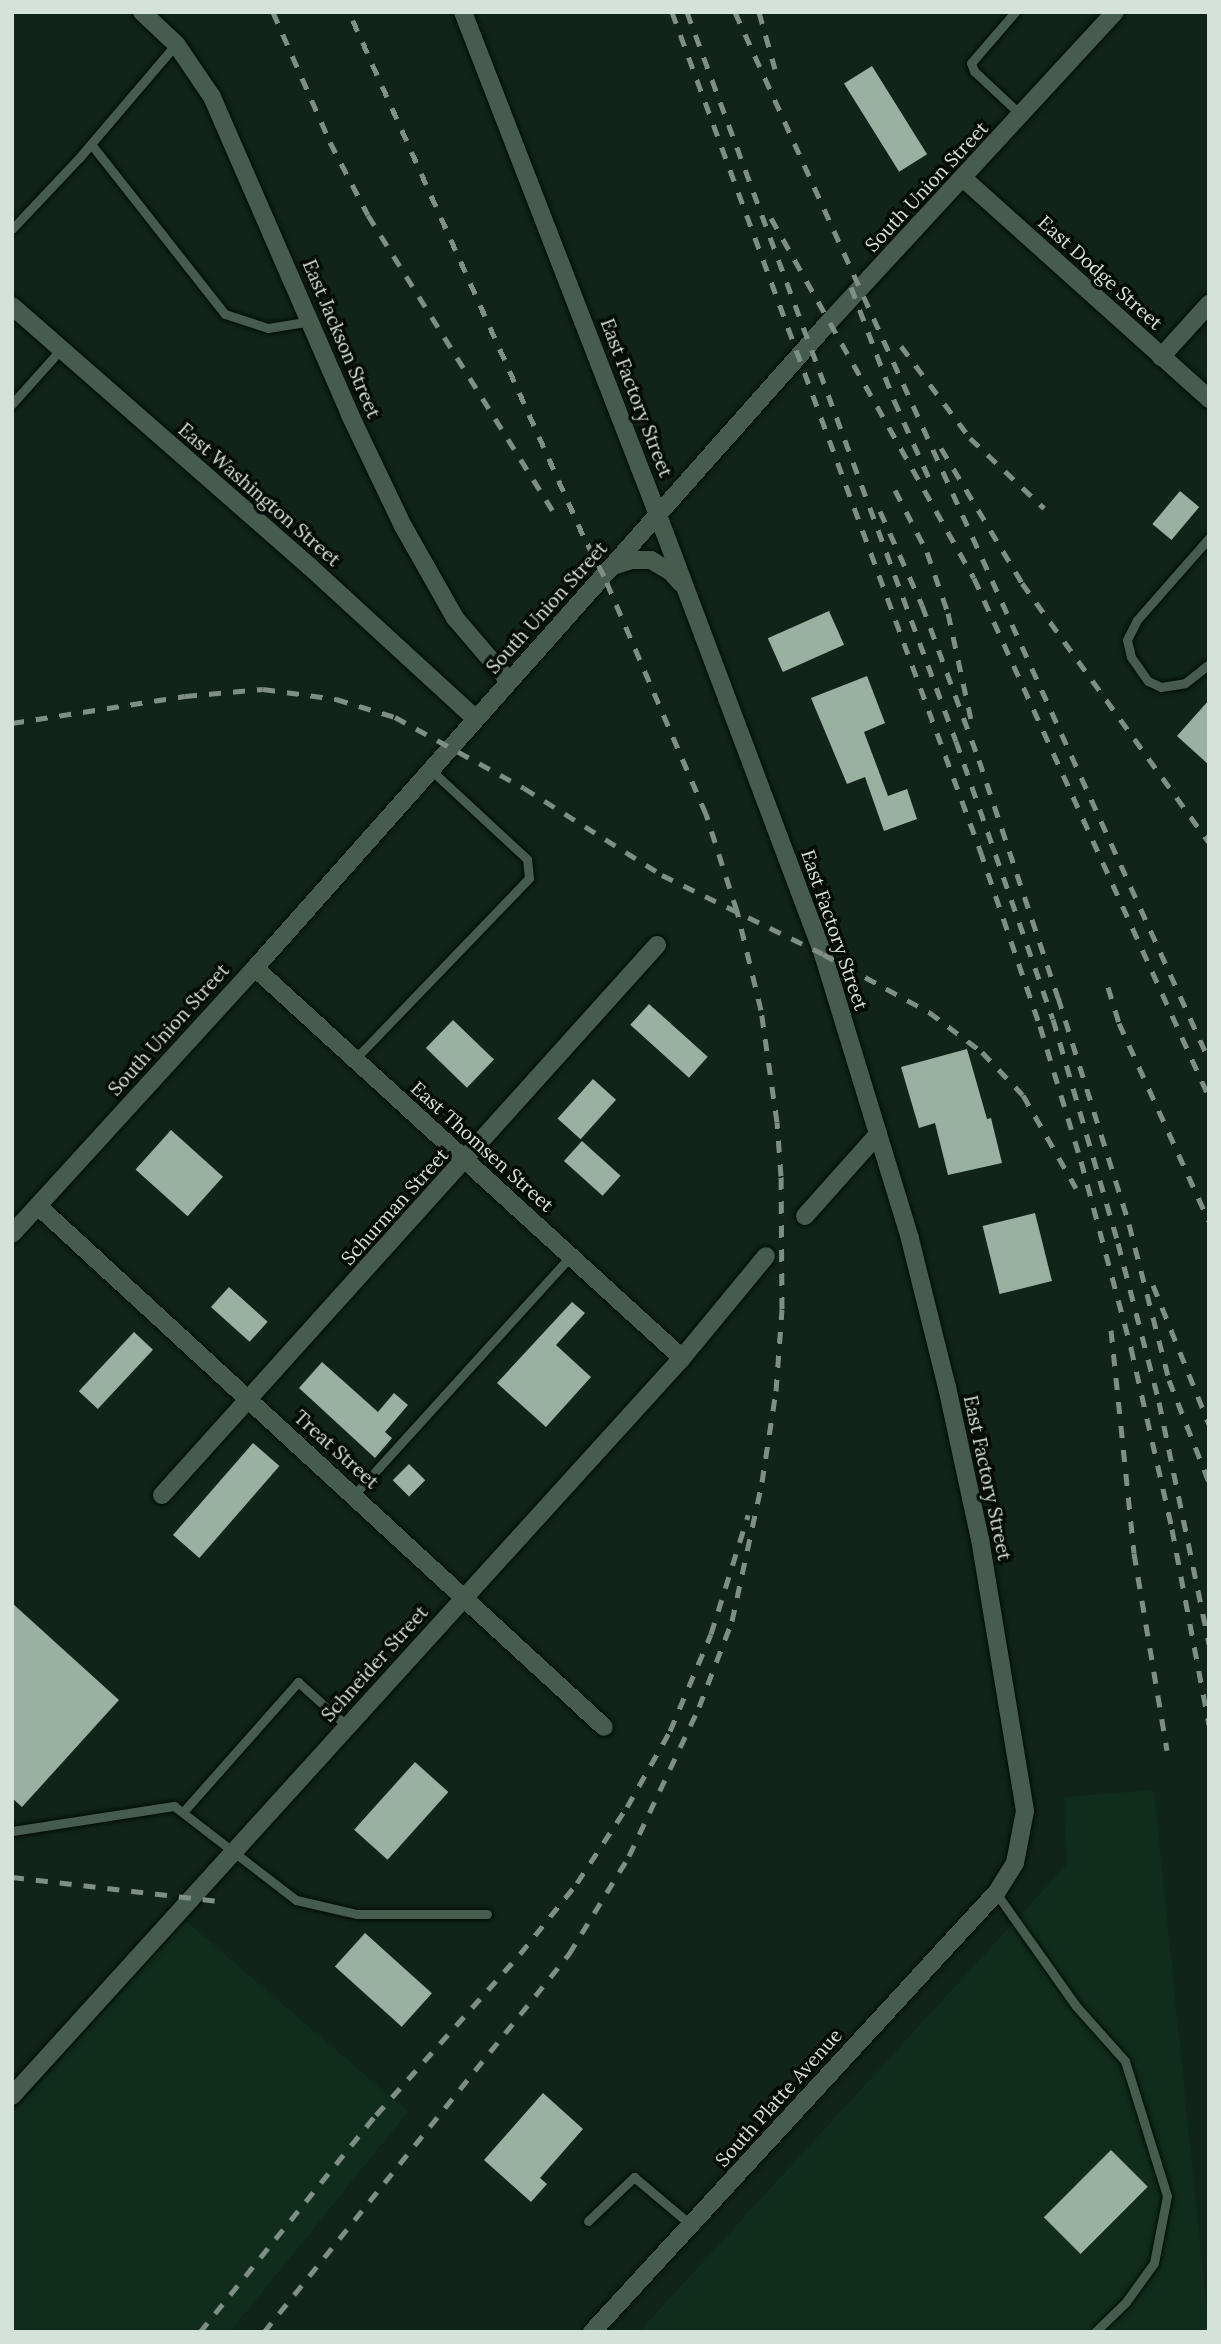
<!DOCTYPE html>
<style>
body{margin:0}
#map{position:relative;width:1221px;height:2344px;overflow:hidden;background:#102419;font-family:Lora,serif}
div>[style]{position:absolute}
.built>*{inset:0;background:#102c1c}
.building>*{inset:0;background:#99b1a1;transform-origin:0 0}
.roads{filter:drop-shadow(0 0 2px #000d05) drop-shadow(0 0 2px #000d05)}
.lane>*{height:9px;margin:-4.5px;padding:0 4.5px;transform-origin:4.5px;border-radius:4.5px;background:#465c4f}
.street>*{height:18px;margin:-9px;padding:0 9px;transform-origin:9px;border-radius:9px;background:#465c4f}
.rail>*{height:5px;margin-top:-2.5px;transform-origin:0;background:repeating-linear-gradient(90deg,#7f8f85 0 12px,transparent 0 24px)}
span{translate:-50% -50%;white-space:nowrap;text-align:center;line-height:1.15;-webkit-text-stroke:7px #040b07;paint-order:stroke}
.street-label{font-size:19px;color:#d5e2d9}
.frame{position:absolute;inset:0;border:14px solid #d5e2d9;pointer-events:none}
</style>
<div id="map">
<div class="built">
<div style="clip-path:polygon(1154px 1790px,1209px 2332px,639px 2332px,1067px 1864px,1064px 1797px)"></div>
<div style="clip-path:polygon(185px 1920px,408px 2112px,230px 2332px,12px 2332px,12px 2114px)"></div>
</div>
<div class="building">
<div style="left:872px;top:66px;width:104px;height:33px;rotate:58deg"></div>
<div style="left:1180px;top:491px;width:25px;height:43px;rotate:40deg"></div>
<div style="left:829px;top:611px;width:37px;height:67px;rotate:66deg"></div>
<div style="clip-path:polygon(867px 676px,885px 723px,864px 732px,888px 796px,907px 789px,917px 819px,884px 831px,865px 777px,847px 784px,811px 698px)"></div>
<div style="clip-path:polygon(1209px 700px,1209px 765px,1177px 736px)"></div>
<div style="left:649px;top:1004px;width:79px;height:28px;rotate:42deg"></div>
<div style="left:453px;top:1020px;width:57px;height:39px;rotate:44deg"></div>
<div style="clip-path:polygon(967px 1049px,987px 1119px,991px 1118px,1002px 1163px,948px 1175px,935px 1123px,919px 1128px,901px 1067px)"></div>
<div style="left:593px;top:1079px;width:31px;height:53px;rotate:42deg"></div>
<div style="left:171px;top:1130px;width:70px;height:53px;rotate:42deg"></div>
<div style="left:582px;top:1141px;width:52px;height:27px;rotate:42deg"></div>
<div style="left:1035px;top:1213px;width:70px;height:54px;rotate:76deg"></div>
<div style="left:229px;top:1287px;width:52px;height:27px;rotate:42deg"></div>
<div style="clip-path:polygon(572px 1302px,585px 1313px,556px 1345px,591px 1377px,546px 1427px,497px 1383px)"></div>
<div style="left:134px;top:1332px;width:26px;height:81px;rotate:43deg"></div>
<div style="clip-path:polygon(322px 1362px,378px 1412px,394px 1393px,408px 1405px,385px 1432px,392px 1438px,375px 1458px,299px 1388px)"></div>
<div style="left:253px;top:1443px;width:35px;height:122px;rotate:41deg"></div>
<div style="left:409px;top:1464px;width:23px;height:23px;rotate:45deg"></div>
<div style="clip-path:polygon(12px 1603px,119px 1700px,22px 1807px,12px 1798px)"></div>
<div style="left:415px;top:1762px;width:45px;height:91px;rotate:42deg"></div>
<div style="left:365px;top:1933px;width:90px;height:45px;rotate:42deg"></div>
<div style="clip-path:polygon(543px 2093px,583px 2129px,540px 2178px,547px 2184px,531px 2202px,484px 2160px)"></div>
<div style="left:1111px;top:2150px;width:52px;height:95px;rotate:45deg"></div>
</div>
<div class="roads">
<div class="lane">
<div style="left:1015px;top:12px;width:67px;rotate:130.8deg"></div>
<div style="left:971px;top:63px;width:9px;rotate:69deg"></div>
<div style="left:974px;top:71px;width:64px;rotate:43.1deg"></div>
<div style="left:91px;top:144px;width:216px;rotate:51.8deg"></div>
<div style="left:225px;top:314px;width:45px;rotate:18deg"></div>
<div style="left:268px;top:328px;width:44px;rotate:-9.2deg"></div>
<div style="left:12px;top:229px;width:98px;rotate:-46.7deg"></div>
<div style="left:79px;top:158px;width:150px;rotate:-49.6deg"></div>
<div style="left:12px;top:404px;width:74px;rotate:-48.3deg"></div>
<div style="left:1209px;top:538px;width:109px;rotate:131.3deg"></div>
<div style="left:1137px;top:620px;width:22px;rotate:117deg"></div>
<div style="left:1127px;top:640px;width:17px;rotate:77deg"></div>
<div style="left:1131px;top:657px;width:29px;rotate:55deg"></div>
<div style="left:1148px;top:681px;width:14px;rotate:25deg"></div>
<div style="left:1161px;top:687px;width:24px;rotate:-9deg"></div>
<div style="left:1185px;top:683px;width:31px;rotate:-38deg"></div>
<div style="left:355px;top:1059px;width:251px;rotate:-46.1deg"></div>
<div style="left:529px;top:878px;width:19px;rotate:-96deg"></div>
<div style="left:527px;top:859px;width:131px;rotate:-137.2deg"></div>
<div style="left:354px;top:1495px;width:323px;rotate:-47.8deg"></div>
<div style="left:183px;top:1812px;width:174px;rotate:-48.5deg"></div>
<div style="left:298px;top:1682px;width:66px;rotate:41.9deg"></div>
<div style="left:12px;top:1831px;width:164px;rotate:-8.8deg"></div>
<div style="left:174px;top:1806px;width:154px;rotate:37.6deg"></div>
<div style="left:296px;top:1900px;width:63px;rotate:12.9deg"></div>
<div style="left:357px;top:1914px;width:130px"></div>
<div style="left:996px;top:1893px;width:138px;rotate:54.7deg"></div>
<div style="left:1076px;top:2006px;width:74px;rotate:48.3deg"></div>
<div style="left:1125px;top:2061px;width:141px;rotate:72.7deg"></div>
<div style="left:1167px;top:2196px;width:68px;rotate:101deg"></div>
<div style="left:1154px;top:2263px;width:48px;rotate:125.7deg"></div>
<div style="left:1126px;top:2302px;width:43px;rotate:135.9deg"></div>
<div style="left:588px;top:2221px;width:64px;rotate:-43.7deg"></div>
<div style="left:634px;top:2177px;width:75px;rotate:40.1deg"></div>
</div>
<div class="street">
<div style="left:142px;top:12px;width:47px;rotate:43.3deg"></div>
<div style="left:176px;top:44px;width:64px;rotate:55.8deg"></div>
<div style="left:212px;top:97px;width:347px;rotate:66.5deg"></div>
<div style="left:350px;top:415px;width:123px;rotate:64.5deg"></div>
<div style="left:403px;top:526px;width:106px;rotate:60.5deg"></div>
<div style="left:455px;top:618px;width:83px;rotate:49.4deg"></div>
<div style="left:463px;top:12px;width:539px;rotate:68.81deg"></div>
<div style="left:658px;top:515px;width:469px;rotate:69.4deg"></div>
<div style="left:823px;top:954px;width:298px;rotate:73deg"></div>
<div style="left:910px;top:1239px;width:153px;rotate:76deg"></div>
<div style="left:947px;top:1387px;width:156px;rotate:77.8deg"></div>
<div style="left:980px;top:1539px;width:276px;rotate:80.6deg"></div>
<div style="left:1025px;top:1811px;width:53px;rotate:100.9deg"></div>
<div style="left:1015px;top:1863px;width:36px;rotate:122deg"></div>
<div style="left:996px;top:1893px;width:597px;rotate:132.62deg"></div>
<div style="left:963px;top:178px;width:331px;rotate:41.9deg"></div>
<div style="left:12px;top:306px;width:395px;rotate:41.2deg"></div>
<div style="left:309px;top:566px;width:226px;rotate:42.5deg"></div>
<div style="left:1161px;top:357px;width:72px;rotate:-47.8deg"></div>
<div style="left:613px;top:566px;width:20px;rotate:-18deg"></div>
<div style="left:632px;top:560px;width:19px"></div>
<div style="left:651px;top:560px;width:23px;rotate:31deg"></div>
<div style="left:671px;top:572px;width:15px;rotate:48deg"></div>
<div style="left:255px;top:968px;width:578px;rotate:42.41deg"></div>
<div style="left:38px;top:1206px;width:769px;rotate:42.63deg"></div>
<div style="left:805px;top:1216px;width:110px;rotate:-48.3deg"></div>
<div style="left:12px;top:1234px;width:360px;rotate:-47.6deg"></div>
<div style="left:255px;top:968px;width:863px;rotate:-48.38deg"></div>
<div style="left:828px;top:323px;width:423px;rotate:-47.3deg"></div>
<div style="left:162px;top:1495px;width:740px;rotate:-48.01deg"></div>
<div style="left:12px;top:2096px;width:997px;rotate:-47.76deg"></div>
<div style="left:682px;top:1358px;width:132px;rotate:-50.5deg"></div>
</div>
</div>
<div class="rail">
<div style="left:273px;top:12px;width:142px;rotate:66.3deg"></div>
<div style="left:330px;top:142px;width:82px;rotate:62.5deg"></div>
<div style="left:368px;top:215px;width:355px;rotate:58deg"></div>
<div style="left:672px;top:12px;width:893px;rotate:69.82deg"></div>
<div style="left:980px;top:850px;width:186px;rotate:71.2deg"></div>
<div style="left:1040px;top:1026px;width:141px;rotate:73.1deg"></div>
<div style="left:1081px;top:1161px;width:194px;rotate:75deg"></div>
<div style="left:1131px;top:1348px;width:186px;rotate:77.2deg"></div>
<div style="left:1172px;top:1529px;width:199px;rotate:79.3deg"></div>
<div style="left:687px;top:12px;width:777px;rotate:69.75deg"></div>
<div style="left:956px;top:741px;width:294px;rotate:70.8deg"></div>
<div style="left:1053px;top:1019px;width:233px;rotate:73.8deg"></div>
<div style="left:1118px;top:1243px;width:164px;rotate:75.5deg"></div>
<div style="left:1159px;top:1402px;width:247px;rotate:78.3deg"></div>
<div style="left:735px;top:12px;width:1150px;rotate:65.66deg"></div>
<div style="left:759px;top:12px;width:59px;rotate:74.3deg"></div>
<div style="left:771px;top:218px;width:413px;rotate:60.6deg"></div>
<div style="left:974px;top:578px;width:570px;rotate:65.64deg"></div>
<div style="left:851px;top:287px;width:121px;rotate:69.2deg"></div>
<div style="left:894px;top:400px;width:93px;rotate:65.9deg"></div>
<div style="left:901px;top:346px;width:115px;rotate:53.1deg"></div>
<div style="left:970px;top:438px;width:102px;rotate:43.4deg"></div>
<div style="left:941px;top:448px;width:157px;rotate:59deg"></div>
<div style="left:1022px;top:583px;width:319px;rotate:54.2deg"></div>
<div style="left:895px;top:490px;width:70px;rotate:62.7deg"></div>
<div style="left:927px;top:552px;width:65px;rotate:71deg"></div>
<div style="left:948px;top:613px;width:108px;rotate:77.8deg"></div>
<div style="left:880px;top:511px;width:103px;rotate:65.9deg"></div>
<div style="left:922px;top:605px;width:165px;rotate:69.8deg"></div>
<div style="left:979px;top:760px;width:250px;rotate:71.6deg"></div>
<div style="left:1058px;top:997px;width:238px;rotate:72.6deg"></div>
<div style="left:1129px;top:1224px;width:161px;rotate:75.6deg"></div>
<div style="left:1169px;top:1380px;width:110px;rotate:68.6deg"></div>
<div style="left:12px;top:723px;width:175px;rotate:-8.9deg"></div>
<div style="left:185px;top:696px;width:78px;rotate:-5.1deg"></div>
<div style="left:263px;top:689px;width:74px;rotate:7.8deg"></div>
<div style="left:336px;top:699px;width:62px;rotate:17deg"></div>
<div style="left:395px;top:717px;width:147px;rotate:28.8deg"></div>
<div style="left:524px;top:788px;width:163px;rotate:32.2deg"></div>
<div style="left:662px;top:875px;width:179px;rotate:26.1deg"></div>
<div style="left:823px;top:954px;width:121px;rotate:28.7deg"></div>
<div style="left:929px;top:1012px;width:66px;rotate:37deg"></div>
<div style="left:982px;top:1052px;width:59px;rotate:46.4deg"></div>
<div style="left:1023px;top:1095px;width:107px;rotate:60.3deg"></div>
<div style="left:1108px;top:987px;width:38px;rotate:73deg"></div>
<div style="left:1119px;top:1023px;width:217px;rotate:65.6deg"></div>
<div style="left:1153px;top:1285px;width:150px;rotate:68.1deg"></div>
<div style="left:1111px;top:1330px;width:224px;rotate:84.1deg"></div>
<div style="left:1134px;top:1553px;width:200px;rotate:80.5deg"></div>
<div style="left:12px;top:1877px;width:208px;rotate:6.6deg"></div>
<div style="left:200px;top:2332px;width:279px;rotate:-51deg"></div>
<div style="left:376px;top:2115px;width:216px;rotate:-48.2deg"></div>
<div style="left:520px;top:1954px;width:91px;rotate:-51.2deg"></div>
<div style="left:577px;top:1883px;width:91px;rotate:-56.7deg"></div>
<div style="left:627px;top:1807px;width:87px;rotate:-60.5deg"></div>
<div style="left:670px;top:1731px;width:105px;rotate:-67.1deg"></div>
<div style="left:711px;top:1634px;width:125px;rotate:-72.7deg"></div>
<div style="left:264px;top:2332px;width:486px;rotate:-51.1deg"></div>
<div style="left:569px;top:1954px;width:115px;rotate:-58.5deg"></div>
<div style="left:629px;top:1856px;width:165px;rotate:-64.8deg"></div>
<div style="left:699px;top:1707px;width:92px;rotate:-69deg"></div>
<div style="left:732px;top:1621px;width:142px;rotate:-77.8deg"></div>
<div style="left:762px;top:1482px;width:92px;rotate:-81.3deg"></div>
<div style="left:776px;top:1391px;width:82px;rotate:-85.8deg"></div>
<div style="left:782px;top:1309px;width:133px;rotate:-90.4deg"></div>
<div style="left:781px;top:1176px;width:54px;rotate:-94.2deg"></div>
<div style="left:777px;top:1122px;width:113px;rotate:-98.1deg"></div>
<div style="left:761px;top:1010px;width:102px;rotate:-103.6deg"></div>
<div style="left:737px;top:911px;width:102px;rotate:-107.7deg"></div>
<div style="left:706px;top:814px;width:259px;rotate:-113.2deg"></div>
<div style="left:604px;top:576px;width:46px;rotate:-117.1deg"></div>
<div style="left:583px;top:535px;width:573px;rotate:-114.1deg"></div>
</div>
<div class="street-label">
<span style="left:927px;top:187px;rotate:-47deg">South Union Street</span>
<span style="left:1100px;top:273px;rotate:42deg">East Dodge Street</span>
<span style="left:341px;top:339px;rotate:67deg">East Jackson Street</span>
<span style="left:636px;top:398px;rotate:69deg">East Factory Street</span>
<span style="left:259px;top:495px;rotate:41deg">East Washington Street</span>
<span style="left:547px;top:608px;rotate:-48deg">South Union Street</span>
<span style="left:834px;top:930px;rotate:71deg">East Factory Street</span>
<span style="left:169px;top:1030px;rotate:-48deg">South Union Street</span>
<span style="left:482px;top:1147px;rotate:42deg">East Thomsen Street</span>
<span style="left:395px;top:1207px;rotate:-48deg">Schurman Street</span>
<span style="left:336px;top:1450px;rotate:42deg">Treat Street</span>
<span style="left:987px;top:1478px;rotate:78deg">East Factory Street</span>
<span style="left:375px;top:1664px;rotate:-48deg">Schneider Street</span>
<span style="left:779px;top:2098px;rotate:-48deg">South Platte Avenue</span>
</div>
<div class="frame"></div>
</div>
